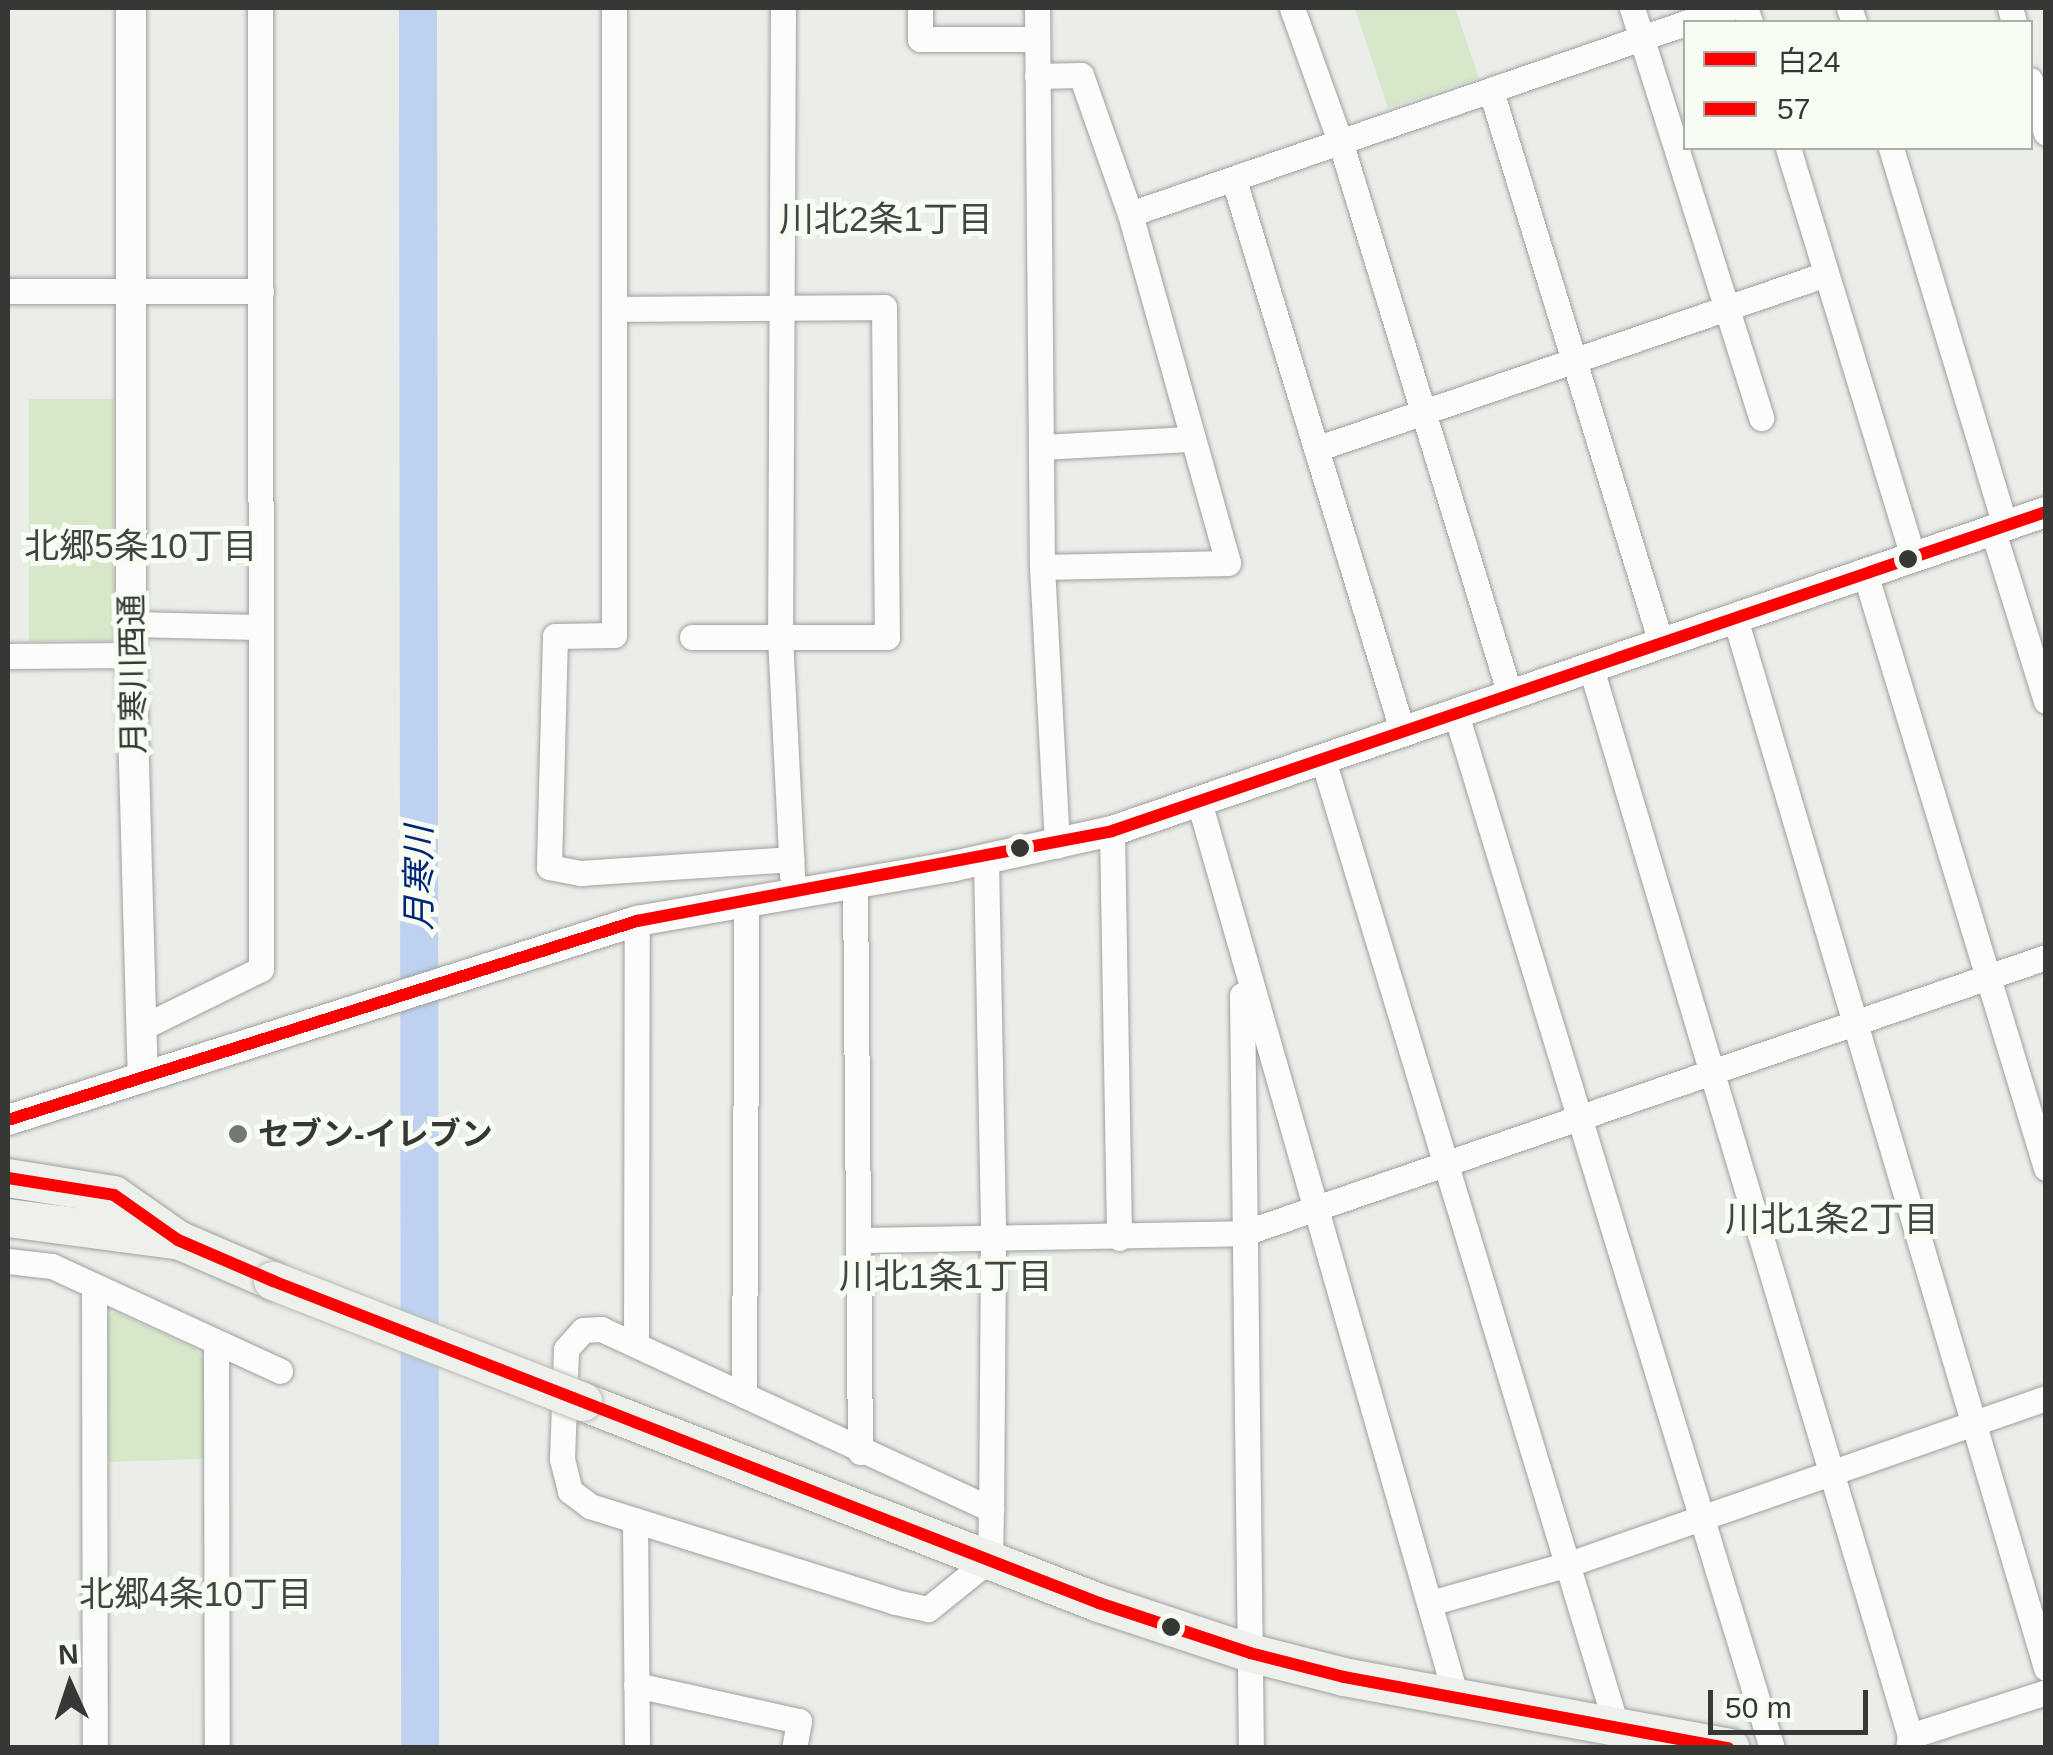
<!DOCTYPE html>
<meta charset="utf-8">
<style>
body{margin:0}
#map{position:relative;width:2053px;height:1755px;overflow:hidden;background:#eaede8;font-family:Arial,"Noto Sans JP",sans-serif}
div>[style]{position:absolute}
.green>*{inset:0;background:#d6e8c9;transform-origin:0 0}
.river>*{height:38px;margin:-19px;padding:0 19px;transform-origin:19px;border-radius:19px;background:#bed1f0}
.roads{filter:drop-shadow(0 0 2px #9fa19e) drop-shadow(0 0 2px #9fa19e)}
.minor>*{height:25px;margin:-12.5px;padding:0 12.5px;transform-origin:12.5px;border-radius:12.5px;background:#fcfcfc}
.tertiary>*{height:30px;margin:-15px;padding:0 15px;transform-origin:15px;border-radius:15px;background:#fcfcfc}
.primary>*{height:38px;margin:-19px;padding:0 19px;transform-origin:19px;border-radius:19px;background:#edf0eb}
.bridges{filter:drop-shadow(0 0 2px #b6bcb1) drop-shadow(0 0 2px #b6bcb1)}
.primary-bridge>*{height:38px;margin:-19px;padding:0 19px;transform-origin:19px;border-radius:19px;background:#edf0eb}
.bus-1>*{height:12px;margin:-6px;padding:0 6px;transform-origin:6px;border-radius:6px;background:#f00}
.bus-2>*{height:12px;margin:-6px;padding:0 6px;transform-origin:6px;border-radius:6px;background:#f00}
.dots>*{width:28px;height:28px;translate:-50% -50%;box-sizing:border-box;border:5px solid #f7fdf3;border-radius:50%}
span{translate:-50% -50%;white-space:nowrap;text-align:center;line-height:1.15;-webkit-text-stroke:10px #f7fdf3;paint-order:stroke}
.street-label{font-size:32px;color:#353834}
.poi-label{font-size:32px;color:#353834;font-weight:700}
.left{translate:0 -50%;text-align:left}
.neighbourhood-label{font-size:35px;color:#41463e}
.water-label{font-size:35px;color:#002479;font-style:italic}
.frame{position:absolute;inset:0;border:10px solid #353834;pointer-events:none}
.legend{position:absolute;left:1683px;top:20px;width:350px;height:130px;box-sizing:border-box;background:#f7fdf3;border:2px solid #a9aea7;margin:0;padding:12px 18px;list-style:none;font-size:30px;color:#353834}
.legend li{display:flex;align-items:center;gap:20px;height:50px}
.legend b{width:50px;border:2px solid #a9aea7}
.north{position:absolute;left:20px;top:1635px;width:100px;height:100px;-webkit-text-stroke:8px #f7fdf3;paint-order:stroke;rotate:357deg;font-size:28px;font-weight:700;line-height:40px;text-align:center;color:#353834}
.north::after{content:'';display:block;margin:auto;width:35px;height:45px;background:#353834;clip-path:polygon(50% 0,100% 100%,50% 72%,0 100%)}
.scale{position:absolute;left:1708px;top:1690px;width:160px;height:45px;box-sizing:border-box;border:5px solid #353834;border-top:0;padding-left:12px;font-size:30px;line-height:35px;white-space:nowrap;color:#353834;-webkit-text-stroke:8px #f7fdf3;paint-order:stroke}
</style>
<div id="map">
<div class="green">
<div style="clip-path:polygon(1355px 8px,1455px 8px,1479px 78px,1388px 108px)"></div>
<div style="left:29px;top:399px;width:85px;height:242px"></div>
<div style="clip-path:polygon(115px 1312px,196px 1349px,203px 1360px,204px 1459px,108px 1462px,105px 1318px)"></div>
</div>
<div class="river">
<div style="left:418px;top:8px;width:1740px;rotate:89.93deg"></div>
</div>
<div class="roads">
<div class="minor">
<div style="left:614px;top:8px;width:627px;rotate:90deg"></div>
<div style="left:614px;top:635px;width:59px;rotate:179deg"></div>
<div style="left:555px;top:636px;width:231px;rotate:91.5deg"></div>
<div style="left:549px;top:867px;width:33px;rotate:11deg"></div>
<div style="left:581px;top:873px;width:211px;rotate:-3.8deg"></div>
<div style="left:783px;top:8px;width:629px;rotate:90.27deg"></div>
<div style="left:780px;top:637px;width:239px;rotate:87.1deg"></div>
<div style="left:920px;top:8px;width:31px;rotate:90deg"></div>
<div style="left:920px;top:39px;width:117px"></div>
<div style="left:1037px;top:8px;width:559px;rotate:89.49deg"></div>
<div style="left:1042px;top:567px;width:279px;rotate:86.9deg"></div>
<div style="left:1292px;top:8px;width:141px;rotate:70.2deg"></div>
<div style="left:1340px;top:141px;width:579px;rotate:72.94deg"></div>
<div style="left:1632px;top:8px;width:430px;rotate:72.5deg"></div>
<div style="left:1745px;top:8px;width:15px;rotate:70deg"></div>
<div style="left:1849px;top:8px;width:15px;rotate:70deg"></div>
<div style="left:2010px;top:8px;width:15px;rotate:74deg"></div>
<div style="left:1037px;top:76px;width:44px;rotate:-1.3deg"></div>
<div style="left:1081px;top:75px;width:147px;rotate:70.6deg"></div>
<div style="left:1130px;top:214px;width:362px;rotate:74.3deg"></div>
<div style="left:1228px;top:563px;width:186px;rotate:178.8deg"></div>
<div style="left:2030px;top:80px;width:55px;rotate:73.2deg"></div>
<div style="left:1491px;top:91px;width:578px;rotate:72.88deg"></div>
<div style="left:1788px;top:148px;width:427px;rotate:73deg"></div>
<div style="left:1891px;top:148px;width:394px;rotate:73.2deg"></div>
<div style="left:1234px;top:180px;width:578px;rotate:73.01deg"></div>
<div style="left:1130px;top:214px;width:633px;rotate:-18.98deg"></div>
<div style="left:8px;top:291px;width:253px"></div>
<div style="left:614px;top:309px;width:270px;rotate:-0.4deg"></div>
<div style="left:884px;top:307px;width:330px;rotate:89.5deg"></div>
<div style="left:887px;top:637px;width:195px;rotate:180deg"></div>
<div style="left:1041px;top:447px;width:149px;rotate:-3.1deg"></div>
<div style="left:1316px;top:449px;width:539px;rotate:-18.94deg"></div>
<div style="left:1993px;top:531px;width:178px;rotate:72.7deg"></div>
<div style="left:1865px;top:573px;width:622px;rotate:73.08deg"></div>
<div style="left:1735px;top:618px;width:1095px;rotate:73.5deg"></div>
<div style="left:131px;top:624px;width:127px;rotate:1.4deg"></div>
<div style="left:8px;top:656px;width:123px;rotate:-0.5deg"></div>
<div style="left:1591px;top:668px;width:1115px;rotate:73.37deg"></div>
<div style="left:1456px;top:714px;width:1081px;rotate:73.01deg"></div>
<div style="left:1323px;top:760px;width:1033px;rotate:73.11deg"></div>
<div style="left:1200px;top:805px;width:928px;rotate:73.99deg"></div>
<div style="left:1112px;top:831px;width:407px;rotate:89deg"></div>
<div style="left:986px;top:860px;width:380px;rotate:88.9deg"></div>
<div style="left:993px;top:1240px;width:269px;rotate:90.4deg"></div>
<div style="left:991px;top:1509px;width:50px;rotate:91.1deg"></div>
<div style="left:990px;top:1559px;width:80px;rotate:141.1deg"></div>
<div style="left:928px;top:1609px;width:33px;rotate:-168deg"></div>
<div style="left:896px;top:1602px;width:321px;rotate:-162.6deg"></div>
<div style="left:590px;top:1506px;width:25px;rotate:-143deg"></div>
<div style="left:570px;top:1491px;width:33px;rotate:-104deg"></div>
<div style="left:562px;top:1459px;width:110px;rotate:-87.9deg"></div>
<div style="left:566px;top:1349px;width:25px;rotate:-48deg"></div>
<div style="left:583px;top:1330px;width:18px;rotate:-3deg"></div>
<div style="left:601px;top:1329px;width:430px;rotate:24.8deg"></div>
<div style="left:855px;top:882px;width:570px;rotate:89.5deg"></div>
<div style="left:1242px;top:995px;width:753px;rotate:89.32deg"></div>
<div style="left:143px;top:1027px;width:131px;rotate:-26.2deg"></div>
<div style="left:261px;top:969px;width:961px;rotate:-90.06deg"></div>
<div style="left:861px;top:1240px;width:383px;rotate:-1deg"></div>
<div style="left:1244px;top:1233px;width:848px;rotate:-18.99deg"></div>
<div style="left:8px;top:1261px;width:44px;rotate:6.5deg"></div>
<div style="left:52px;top:1266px;width:251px;rotate:24.7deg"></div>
<div style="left:94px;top:1288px;width:460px;rotate:89.9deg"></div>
<div style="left:216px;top:1343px;width:405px;rotate:89.9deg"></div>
<div style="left:636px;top:1343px;width:422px;rotate:-89.9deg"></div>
<div style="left:744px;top:1395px;width:496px;rotate:-89.7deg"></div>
<div style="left:635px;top:1520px;width:228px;rotate:89.5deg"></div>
<div style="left:1430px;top:1603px;width:144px;rotate:-15.7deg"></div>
<div style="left:1569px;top:1564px;width:505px;rotate:-19.19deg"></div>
<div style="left:636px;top:1685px;width:167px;rotate:12.5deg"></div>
<div style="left:799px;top:1721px;width:27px;rotate:100deg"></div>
<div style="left:1908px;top:1748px;width:12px;rotate:-81deg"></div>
<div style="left:1910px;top:1736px;width:143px;rotate:-17.9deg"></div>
</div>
<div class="tertiary">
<div style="left:131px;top:8px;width:647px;rotate:90deg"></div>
<div style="left:131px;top:655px;width:422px;rotate:88.4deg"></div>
<div style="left:8px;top:1120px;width:660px;rotate:-17.56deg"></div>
<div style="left:637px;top:921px;width:322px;rotate:-9.8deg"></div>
<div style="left:954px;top:866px;width:162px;rotate:-12.5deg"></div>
<div style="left:1112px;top:831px;width:987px;rotate:-18.86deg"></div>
</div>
<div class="primary">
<div style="left:8px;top:1178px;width:107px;rotate:9.1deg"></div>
<div style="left:114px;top:1195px;width:78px;rotate:35.1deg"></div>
<div style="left:178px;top:1240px;width:103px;rotate:23.3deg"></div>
<div style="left:8px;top:1218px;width:169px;rotate:7.5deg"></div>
<div style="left:583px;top:1402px;width:554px;rotate:21.28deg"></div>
<div style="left:1099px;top:1603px;width:159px;rotate:18.3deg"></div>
<div style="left:1250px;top:1653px;width:97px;rotate:14.3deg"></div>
<div style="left:1344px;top:1677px;width:393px;rotate:10.4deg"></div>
</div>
</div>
<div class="bridges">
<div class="primary-bridge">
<div style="left:273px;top:1281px;width:333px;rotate:21.3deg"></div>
</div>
</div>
<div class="bus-1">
<div style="left:8px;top:1120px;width:660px;rotate:-17.56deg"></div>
<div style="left:637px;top:921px;width:483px;rotate:-10.7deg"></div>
<div style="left:1112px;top:831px;width:987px;rotate:-18.86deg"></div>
</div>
<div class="bus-2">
<div style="left:8px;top:1178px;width:107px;rotate:9.1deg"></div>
<div style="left:114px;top:1195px;width:78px;rotate:35.1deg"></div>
<div style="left:178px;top:1240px;width:103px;rotate:23.3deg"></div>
<div style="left:273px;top:1281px;width:887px;rotate:21.3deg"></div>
<div style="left:1099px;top:1603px;width:159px;rotate:18.3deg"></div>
<div style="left:1250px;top:1653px;width:97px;rotate:14.3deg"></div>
<div style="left:1344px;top:1677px;width:391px;rotate:10.5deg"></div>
</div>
<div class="dots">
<div style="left:1908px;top:559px;background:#353834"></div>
<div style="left:1020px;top:848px;background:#353834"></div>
<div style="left:238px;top:1134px;background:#747773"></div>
<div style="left:1171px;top:1627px;background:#353834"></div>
</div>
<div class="street-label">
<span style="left:133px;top:674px;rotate:-91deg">月寒川西通</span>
</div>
<div class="poi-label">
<span class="left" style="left:258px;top:1134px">セブン-イレブン</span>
</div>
<div class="neighbourhood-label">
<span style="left:886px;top:219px">川北2条1丁目</span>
<span style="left:141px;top:546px">北郷5条10丁目</span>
<span style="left:1832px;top:1219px">川北1条2丁目</span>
<span style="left:946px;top:1276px">川北1条1丁目</span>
<span style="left:196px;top:1594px">北郷4条10丁目</span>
</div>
<div class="water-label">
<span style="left:419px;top:878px;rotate:-90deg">月寒川</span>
</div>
<div class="frame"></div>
<ul class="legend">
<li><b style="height:12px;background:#f00"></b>白24</li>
<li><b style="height:12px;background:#f00"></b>57</li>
</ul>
<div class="north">N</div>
<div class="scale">50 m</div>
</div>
